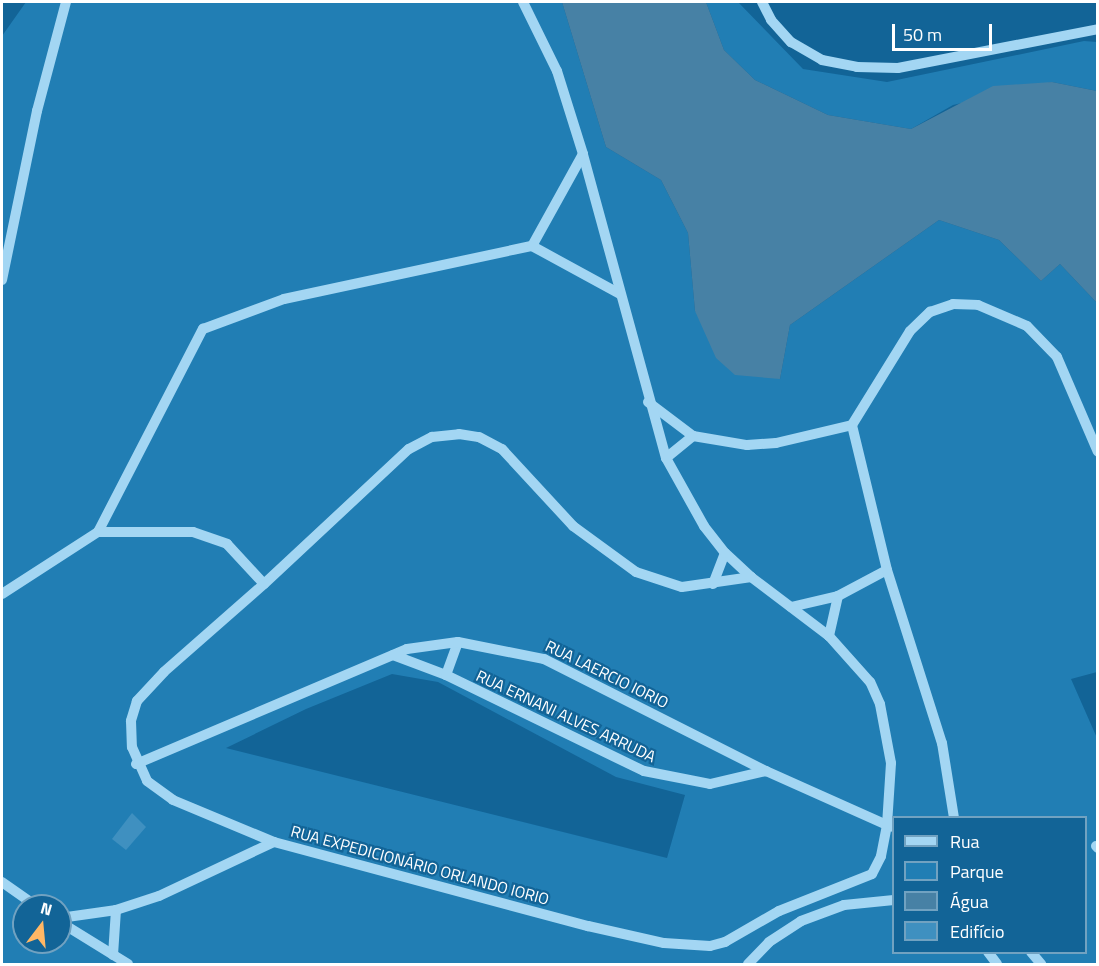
<!DOCTYPE html>
<meta charset="utf-8">
<style>
body{margin:0}
#map{position:relative;width:1099px;height:966px;overflow:hidden;background:#126497;font-family:"Titillium Web",sans-serif}
div>[style]{position:absolute}
.green>*{inset:0;background:#217eb4}
.water>*{inset:0;background:#4781a5}
.building>*{inset:0;background:#3f90c0}
.minor>*{height:10px;margin:-5px;padding:0 5px;transform-origin:5px;border-radius:5px;background:#a3d6f3}
span{translate:-50% -50%;white-space:nowrap;text-align:center;line-height:1.15;-webkit-text-stroke:4.5px #126497;paint-order:stroke}
.street-label{font-size:16px;color:#fff}
.frame{position:absolute;inset:0;border:3px solid #fff;pointer-events:none}
.legend{position:absolute;left:892px;top:816px;width:195px;height:138px;box-sizing:border-box;background:#126497;border:2px solid #71a2c1;margin:0;padding:8px 10px;list-style:none;font-size:18px;color:#fff}
.legend li{display:flex;align-items:center;gap:12px;height:30px}
.legend b{width:30px;border:2px solid #71a2c1}
.north{position:absolute;left:12px;top:894px;width:60px;height:60px;box-sizing:border-box;background:#126497;border:2px solid #71a2c1;border-radius:50%;rotate:16deg;font-size:16px;font-weight:700;line-height:24px;text-align:center;color:#fff}
.north::after{content:'';display:block;margin:auto;width:21px;height:27px;background:#ffb765;clip-path:polygon(50% 0,100% 100%,50% 72%,0 100%)}
.scale{position:absolute;left:892px;top:24px;width:100px;height:27px;box-sizing:border-box;border:3px solid #fff;border-top:0;padding-left:8px;font-size:18px;line-height:21px;white-space:nowrap;color:#fff;-webkit-text-stroke:4px #126497;paint-order:stroke}
</style>
<div id="map">
<div class="green">
<div style="clip-path:polygon(evenodd,26px 2px,562px 2px,606px 147px,661px 180px,688px 233px,695px 311px,780px 379px,790px 325px,939px 220px,999px 240px,1041px 281px,1060px 264px,1097px 303px,1097px 672px,1071px 679px,1097px 738px,1097px 964px,2px 964px,2px 36px,26px 2px,392px 674px,438px 682px,616px 777px,685px 795px,667px 858px,226px 748px,306px 709px,392px 674px,26px 2px,894px 818px,1086px 818px,1086px 952px,894px 952px,894px 818px,26px 2px,24px 906px,60px 906px,60px 942px,24px 942px,24px 906px)"></div>
<div style="clip-path:polygon(706px 2px,738px 2px,803px 69px,887px 82px,1084px 41px,1097px 42px,1097px 91px,1052px 82px,953px 105px,911px 129px,828px 115px,755px 80px,724px 50px)"></div>
</div>
<div class="water">
<div style="clip-path:polygon(562px 2px,706px 2px,724px 50px,755px 80px,828px 115px,911px 129px,993px 86px,1052px 82px,1097px 91px,1097px 303px,1060px 264px,1041px 281px,999px 240px,939px 220px,790px 325px,780px 379px,735px 375px,716px 358px,695px 311px,688px 233px,661px 180px,606px 147px)"></div>
</div>
<div class="building">
<div style="clip-path:polygon(132px 813px,146px 827px,126px 850px,112px 839px)"></div>
</div>
<div class="minor">
<div style="left:523px;top:2px;width:77px;rotate:63.8deg"></div>
<div style="left:557px;top:71px;width:87px;rotate:72.6deg"></div>
<div style="left:762px;top:2px;width:20px;rotate:63deg"></div>
<div style="left:771px;top:20px;width:30px;rotate:48deg"></div>
<div style="left:791px;top:42px;width:36px;rotate:30deg"></div>
<div style="left:822px;top:60px;width:36px;rotate:11deg"></div>
<div style="left:857px;top:67px;width:41px;rotate:1.4deg"></div>
<div style="left:898px;top:68px;width:204px;rotate:-11deg"></div>
<div style="left:2px;top:280px;width:173px;rotate:-78.3deg"></div>
<div style="left:37px;top:111px;width:113px;rotate:-75.1deg"></div>
<div style="left:648px;top:402px;width:56px;rotate:37.1deg"></div>
<div style="left:693px;top:436px;width:55px;rotate:9.5deg"></div>
<div style="left:747px;top:445px;width:29px;rotate:-4deg"></div>
<div style="left:776px;top:443px;width:78px;rotate:-13.3deg"></div>
<div style="left:666px;top:458px;width:35px;rotate:-39deg"></div>
<div style="left:98px;top:532px;width:229px;rotate:-62.7deg"></div>
<div style="left:203px;top:329px;width:86px;rotate:-20.3deg"></div>
<div style="left:284px;top:299px;width:254px;rotate:-12.1deg"></div>
<div style="left:887px;top:570px;width:149px;rotate:-103.6deg"></div>
<div style="left:852px;top:425px;width:110px;rotate:-58.3deg"></div>
<div style="left:910px;top:331px;width:28px;rotate:-44deg"></div>
<div style="left:930px;top:312px;width:24px;rotate:-19deg"></div>
<div style="left:953px;top:304px;width:25px;rotate:2deg"></div>
<div style="left:978px;top:305px;width:53px;rotate:23.2deg"></div>
<div style="left:1027px;top:326px;width:43px;rotate:45.9deg"></div>
<div style="left:1057px;top:357px;width:103px;rotate:66.7deg"></div>
<div style="left:264px;top:584px;width:198px;rotate:-43deg"></div>
<div style="left:409px;top:449px;width:26px;rotate:-28deg"></div>
<div style="left:432px;top:437px;width:27px;rotate:-6deg"></div>
<div style="left:459px;top:434px;width:20px;rotate:9deg"></div>
<div style="left:479px;top:437px;width:26px;rotate:28deg"></div>
<div style="left:502px;top:449px;width:105px;rotate:47.3deg"></div>
<div style="left:573px;top:526px;width:78px;rotate:36.1deg"></div>
<div style="left:636px;top:572px;width:48px;rotate:18.1deg"></div>
<div style="left:682px;top:587px;width:70px;rotate:-8.2deg"></div>
<div style="left:713px;top:584px;width:33px;rotate:-69deg"></div>
<div style="left:2px;top:594px;width:114px;rotate:-32.9deg"></div>
<div style="left:98px;top:532px;width:95px"></div>
<div style="left:193px;top:532px;width:36px;rotate:19deg"></div>
<div style="left:227px;top:544px;width:54px;rotate:47.2deg"></div>
<div style="left:264px;top:584px;width:133px;rotate:138.7deg"></div>
<div style="left:164px;top:672px;width:40px;rotate:133deg"></div>
<div style="left:137px;top:701px;width:21px;rotate:107deg"></div>
<div style="left:131px;top:721px;width:26px;rotate:88deg"></div>
<div style="left:132px;top:747px;width:37px;rotate:66deg"></div>
<div style="left:147px;top:781px;width:32px;rotate:36deg"></div>
<div style="left:173px;top:800px;width:109px;rotate:22.6deg"></div>
<div style="left:274px;top:842px;width:325px;rotate:15deg"></div>
<div style="left:588px;top:926px;width:78px;rotate:12.6deg"></div>
<div style="left:664px;top:943px;width:46px;rotate:3.7deg"></div>
<div style="left:710px;top:946px;width:16px;rotate:-15deg"></div>
<div style="left:725px;top:942px;width:62px;rotate:-29.9deg"></div>
<div style="left:779px;top:911px;width:100px;rotate:-21.7deg"></div>
<div style="left:872px;top:874px;width:20px;rotate:-63deg"></div>
<div style="left:881px;top:856px;width:32px;rotate:-79deg"></div>
<div style="left:887px;top:825px;width:6px;rotate:18deg"></div>
<div style="left:838px;top:596px;width:55px;rotate:-28deg"></div>
<div style="left:887px;top:570px;width:182px;rotate:72.4deg"></div>
<div style="left:942px;top:743px;width:76px;rotate:80.9deg"></div>
<div style="left:791px;top:607px;width:48px;rotate:-13.2deg"></div>
<div style="left:838px;top:596px;width:41px;rotate:102.7deg"></div>
<div style="left:393px;top:655px;width:57px;rotate:20.7deg"></div>
<div style="left:446px;top:675px;width:220px;rotate:25.9deg"></div>
<div style="left:644px;top:771px;width:67px;rotate:11.1deg"></div>
<div style="left:710px;top:784px;width:57px;rotate:-13.1deg"></div>
<div style="left:446px;top:675px;width:35px;rotate:-70deg"></div>
<div style="left:136px;top:764px;width:294px;rotate:-23deg"></div>
<div style="left:407px;top:649px;width:51px;rotate:-7.8deg"></div>
<div style="left:458px;top:642px;width:88px;rotate:11.2deg"></div>
<div style="left:544px;top:659px;width:249px;rotate:26.8deg"></div>
<div style="left:766px;top:771px;width:133px;rotate:24.1deg"></div>
<div style="left:887px;top:825px;width:62px;rotate:-86.3deg"></div>
<div style="left:891px;top:763px;width:60px;rotate:-100.6deg"></div>
<div style="left:880px;top:704px;width:24px;rotate:-114deg"></div>
<div style="left:870px;top:682px;width:62px;rotate:-131.7deg"></div>
<div style="left:829px;top:636px;width:98px;rotate:-142.9deg"></div>
<div style="left:751px;top:577px;width:35px;rotate:-137deg"></div>
<div style="left:725px;top:553px;width:34px;rotate:-128deg"></div>
<div style="left:704px;top:526px;width:78px;rotate:-119.2deg"></div>
<div style="left:666px;top:458px;width:315px;rotate:-105.3deg"></div>
<div style="left:583px;top:154px;width:105px;rotate:119deg"></div>
<div style="left:532px;top:246px;width:100px;rotate:28.6deg"></div>
<div style="left:1096px;top:846px;width:3px;rotate:45deg"></div>
<div style="left:2px;top:882px;width:42px;rotate:35.2deg"></div>
<div style="left:60px;top:918px;width:57px;rotate:-8.1deg"></div>
<div style="left:116px;top:910px;width:45px;rotate:-18deg"></div>
<div style="left:159px;top:896px;width:127px;rotate:-25.2deg"></div>
<div style="left:60px;top:922px;width:80px;rotate:31.7deg"></div>
<div style="left:988px;top:952px;width:15px;rotate:53deg"></div>
<div style="left:1031px;top:952px;width:16px;rotate:50deg"></div>
<div style="left:113px;top:955px;width:45px;rotate:-86.2deg"></div>
<div style="left:748px;top:964px;width:30px;rotate:-46deg"></div>
<div style="left:769px;top:942px;width:38px;rotate:-33deg"></div>
<div style="left:801px;top:921px;width:46px;rotate:-20.4deg"></div>
<div style="left:844px;top:905px;width:50px;rotate:-5.7deg"></div>
</div>
<div class="street-label">
<span style="left:607px;top:674px;rotate:26deg">RUA LAERCIO IORIO</span>
<span style="left:566px;top:716px;rotate:25deg">RUA ERNANI ALVES ARRUDA</span>
<span style="left:420px;top:865px;rotate:15deg">RUA EXPEDICIONÁRIO ORLANDO IORIO</span>
</div>
<div class="frame"></div>
<ul class="legend">
<li><b style="height:8px;background:#a3d6f3"></b>Rua</li>
<li><b style="height:16px;background:#217eb4"></b>Parque</li>
<li><b style="height:16px;background:#4781a5"></b>Água</li>
<li><b style="height:16px;background:#3f90c0"></b>Edifício</li>
</ul>
<div class="north">N</div>
<div class="scale">50 m</div>
</div>
